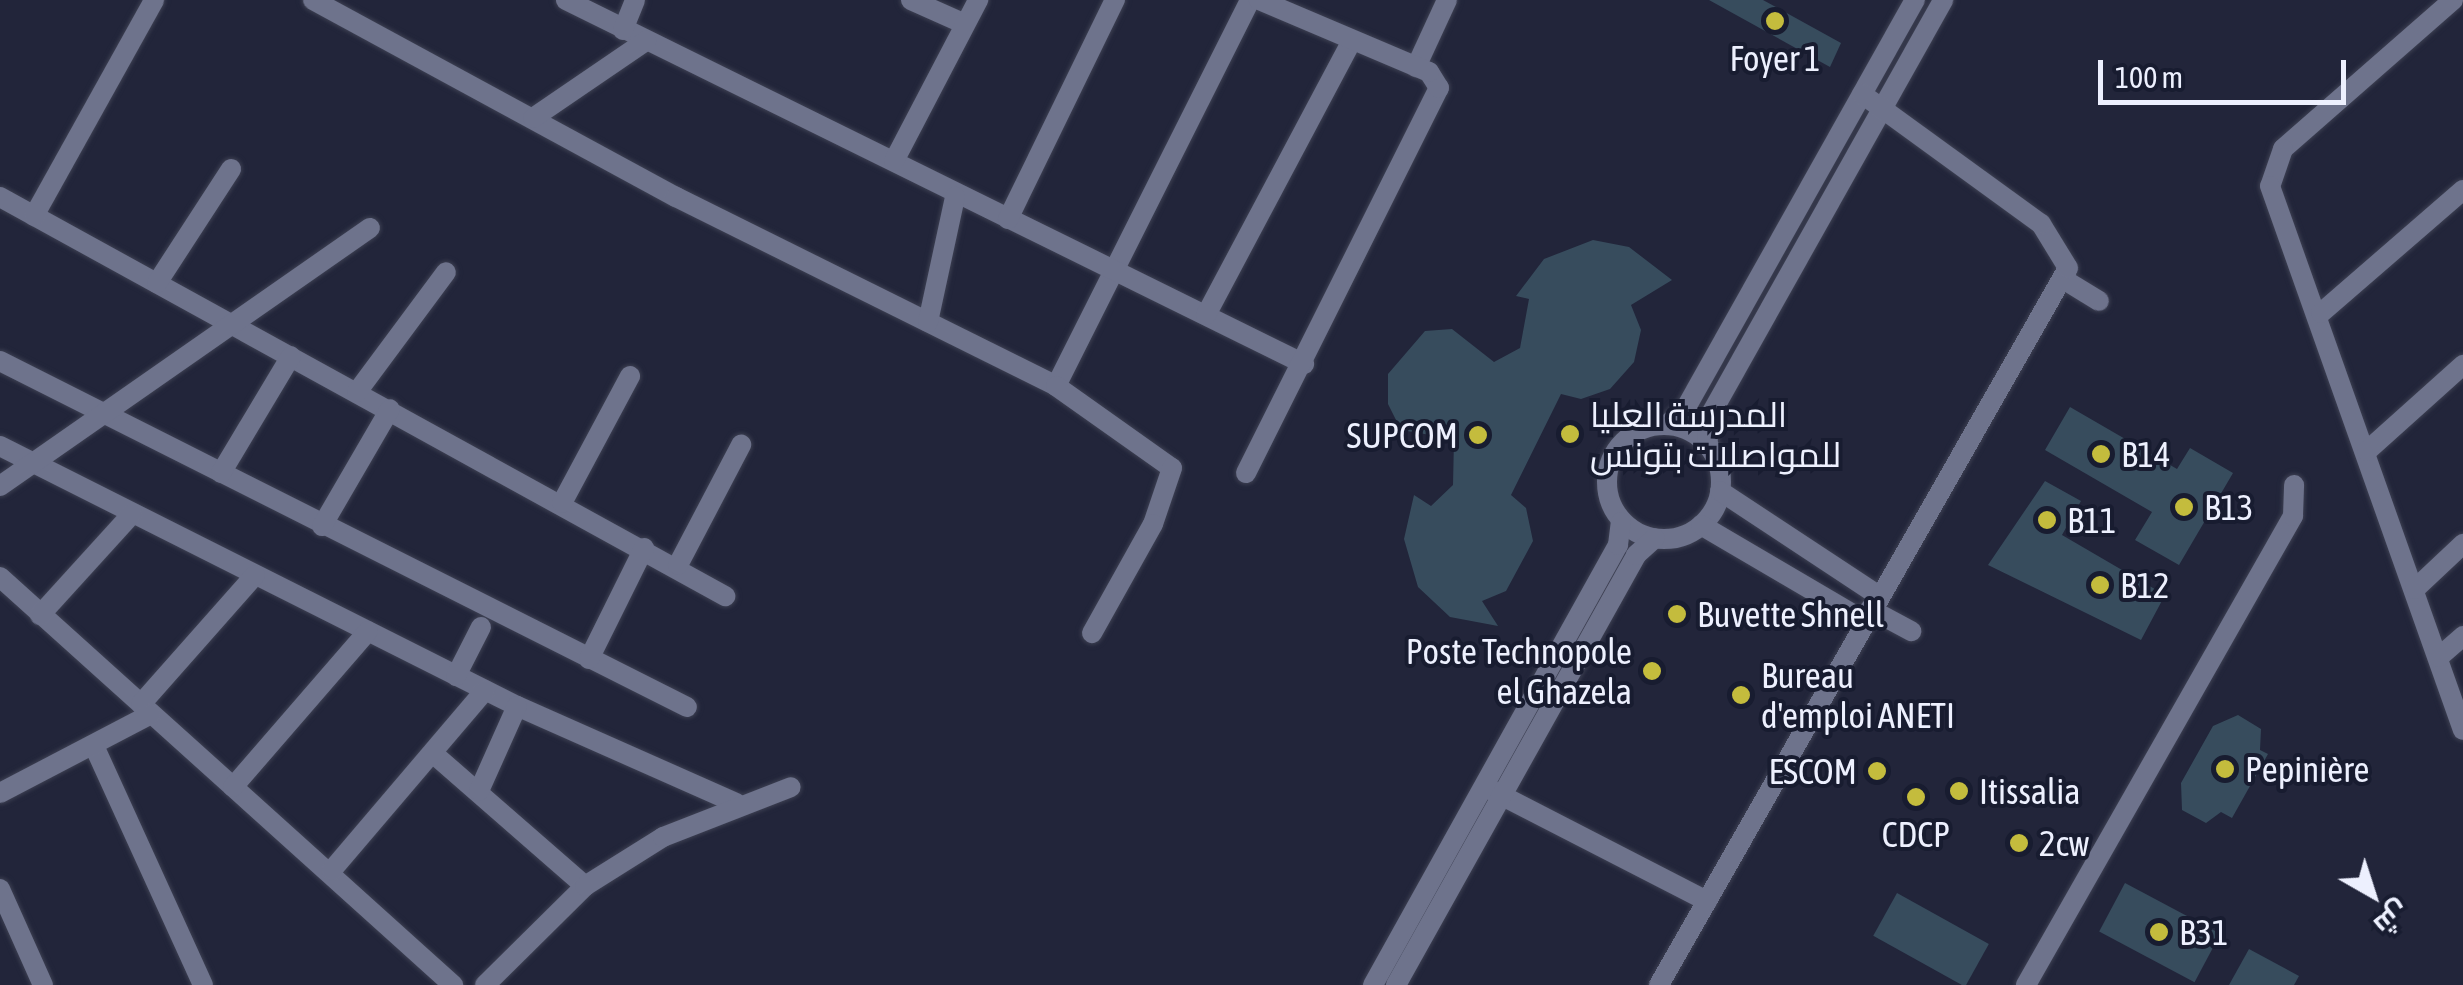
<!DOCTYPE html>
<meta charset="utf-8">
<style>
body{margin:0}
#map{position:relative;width:2463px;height:985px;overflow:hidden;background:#22253a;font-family:"Asap Condensed",Cairo,sans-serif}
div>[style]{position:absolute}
.building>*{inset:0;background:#374c5d;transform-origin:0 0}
.roads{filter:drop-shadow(0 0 2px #3d4052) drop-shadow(0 0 2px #3d4052)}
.minor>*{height:20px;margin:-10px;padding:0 10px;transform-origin:10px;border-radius:10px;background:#6e738c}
.minor>.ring{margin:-10px;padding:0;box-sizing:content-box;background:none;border:20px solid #6e738c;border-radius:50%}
.dots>*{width:28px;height:28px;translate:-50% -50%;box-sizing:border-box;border:5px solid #181c30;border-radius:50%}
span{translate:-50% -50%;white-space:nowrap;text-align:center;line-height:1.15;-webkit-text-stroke:8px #181c30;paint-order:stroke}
.poi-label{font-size:35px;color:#edf0fe}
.left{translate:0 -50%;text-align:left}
.right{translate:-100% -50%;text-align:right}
.north{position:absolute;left:2323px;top:845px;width:100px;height:100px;-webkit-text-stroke:8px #181c30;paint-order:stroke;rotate:141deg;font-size:28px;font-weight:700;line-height:40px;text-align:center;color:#edf0fe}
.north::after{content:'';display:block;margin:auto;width:35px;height:45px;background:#edf0fe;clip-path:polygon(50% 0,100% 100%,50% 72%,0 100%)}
.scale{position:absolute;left:2098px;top:60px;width:248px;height:45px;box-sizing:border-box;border:5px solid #edf0fe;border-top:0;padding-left:12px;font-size:30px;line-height:35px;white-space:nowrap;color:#edf0fe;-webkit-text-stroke:8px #181c30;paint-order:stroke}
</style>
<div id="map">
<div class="building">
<div style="clip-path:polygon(1709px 0,1763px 0,1841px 43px,1830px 67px)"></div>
<div style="clip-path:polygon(1593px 240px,1629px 247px,1672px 280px,1631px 305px,1641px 330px,1634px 362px,1610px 389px,1581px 399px,1561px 394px,1511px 495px,1526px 508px,1533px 541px,1506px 591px,1482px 601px,1498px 626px,1450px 617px,1418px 587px,1404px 539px,1414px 495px,1431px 506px,1453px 485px,1454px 439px,1401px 430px,1388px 404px,1388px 374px,1425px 331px,1452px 329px,1494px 362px,1520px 348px,1529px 299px,1516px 296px,1544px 259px)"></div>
<div style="clip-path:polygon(2070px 407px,2177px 469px,2190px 448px,2233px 473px,2179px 565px,2135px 540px,2152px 512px,2045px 450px)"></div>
<div style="clip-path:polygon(2045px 481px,2081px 501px,2062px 535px,2165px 595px,2141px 640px,1988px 565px)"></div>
<div style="clip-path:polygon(2238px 715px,2261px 729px,2260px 750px,2268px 754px,2232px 818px,2221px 812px,2206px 823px,2182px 810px,2181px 783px,2213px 726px)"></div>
<div style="left:2125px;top:883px;width:108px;height:55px;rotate:28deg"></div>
<div style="left:1897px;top:893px;width:105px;height:49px;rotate:29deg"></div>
<div style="clip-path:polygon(2249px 949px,2299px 976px,2294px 985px,2229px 985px)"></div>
</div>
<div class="roads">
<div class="minor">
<div style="left:313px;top:0;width:413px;rotate:28.5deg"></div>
<div style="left:676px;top:197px;width:424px;rotate:26.4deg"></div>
<div style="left:1056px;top:386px;width:432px;rotate:-63.3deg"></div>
<div style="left:566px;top:0;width:823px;rotate:26.25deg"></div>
<div style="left:911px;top:0;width:59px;rotate:24deg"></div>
<div style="left:2453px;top:0;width:226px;rotate:138.8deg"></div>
<div style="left:2283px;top:149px;width:39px;rotate:109deg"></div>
<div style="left:2270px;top:186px;width:577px;rotate:70.47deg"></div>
<div style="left:623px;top:30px;width:32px;rotate:-68deg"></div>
<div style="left:1416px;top:67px;width:74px;rotate:-65.2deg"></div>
<div style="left:533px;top:118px;width:137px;rotate:-34.3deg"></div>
<div style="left:894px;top:161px;width:182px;rotate:-62.4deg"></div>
<div style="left:0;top:197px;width:828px;rotate:28.83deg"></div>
<div style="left:34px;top:216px;width:247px;rotate:-60.9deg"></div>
<div style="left:1008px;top:219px;width:244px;rotate:-64deg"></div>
<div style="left:2063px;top:279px;width:42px;rotate:31.4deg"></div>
<div style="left:157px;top:283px;width:136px;rotate:-57deg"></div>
<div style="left:2321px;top:313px;width:188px;rotate:-40.9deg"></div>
<div style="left:1206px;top:315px;width:311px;rotate:-62deg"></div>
<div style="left:928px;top:322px;width:128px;rotate:-77.8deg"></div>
<div style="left:0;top:361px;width:769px;rotate:26.73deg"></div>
<div style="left:1056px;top:386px;width:142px;rotate:35.3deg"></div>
<div style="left:1172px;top:468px;width:59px;rotate:108.7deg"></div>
<div style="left:1153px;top:524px;width:125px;rotate:119.2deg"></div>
<div style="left:357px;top:392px;width:149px;rotate:-53.4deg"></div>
<div style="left:1668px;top:424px;width:26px;rotate:-43deg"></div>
<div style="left:1687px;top:406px;width:466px;rotate:-60.7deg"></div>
<div class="ring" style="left:1607px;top:425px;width:94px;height:94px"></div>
<div style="left:0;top:446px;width:579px;rotate:26.7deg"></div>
<div style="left:517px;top:706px;width:240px;rotate:23.9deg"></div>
<div style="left:1708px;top:446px;width:25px;rotate:-92deg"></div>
<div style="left:1707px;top:421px;width:483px;rotate:-60.7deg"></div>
<div style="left:2367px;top:451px;width:129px;rotate:-41.9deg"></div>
<div style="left:221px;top:473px;width:136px;rotate:-59.1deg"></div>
<div style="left:1246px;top:473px;width:431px;rotate:-63.4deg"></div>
<div style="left:1439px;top:88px;width:19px;rotate:-122deg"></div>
<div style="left:1429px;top:72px;width:185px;rotate:-157deg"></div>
<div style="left:0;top:486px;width:451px;rotate:-34.9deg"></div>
<div style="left:1720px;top:491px;width:189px;rotate:33.4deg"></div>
<div style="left:562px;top:503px;width:144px;rotate:-61.8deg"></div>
<div style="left:1701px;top:525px;width:188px;rotate:30.4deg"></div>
<div style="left:322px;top:526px;width:135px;rotate:-59.8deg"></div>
<div style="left:678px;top:565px;width:136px;rotate:-62.3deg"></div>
<div style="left:0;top:577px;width:610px;rotate:42.01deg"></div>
<div style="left:2415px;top:589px;width:66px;rotate:-43.2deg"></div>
<div style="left:1870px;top:609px;width:47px;rotate:28.2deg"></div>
<div style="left:40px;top:615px;width:137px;rotate:-47.7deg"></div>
<div style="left:2439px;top:657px;width:32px;rotate:-41deg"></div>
<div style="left:589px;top:659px;width:124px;rotate:-63.6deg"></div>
<div style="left:456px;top:676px;width:55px;rotate:-63deg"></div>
<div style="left:141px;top:704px;width:172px;rotate:-48.5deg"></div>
<div style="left:95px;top:748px;width:260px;rotate:65.5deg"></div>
<div style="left:436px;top:756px;width:198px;rotate:41.1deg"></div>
<div style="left:233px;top:787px;width:206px;rotate:-49.1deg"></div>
<div style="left:1491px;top:790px;width:243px;rotate:27.2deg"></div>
<div style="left:479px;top:791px;width:93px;rotate:-65.9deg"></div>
<div style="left:0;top:793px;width:170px;rotate:-27.6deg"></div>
<div style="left:332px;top:870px;width:236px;rotate:-49.6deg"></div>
<div style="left:0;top:889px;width:105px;rotate:65.9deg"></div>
<div style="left:485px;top:985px;width:141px;rotate:-44.7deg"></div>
<div style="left:585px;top:886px;width:92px;rotate:-32.1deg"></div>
<div style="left:663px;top:837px;width:137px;rotate:-21.3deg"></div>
<div style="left:1373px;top:985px;width:504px;rotate:-60.89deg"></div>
<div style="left:1618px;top:545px;width:23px;rotate:-83deg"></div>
<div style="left:1396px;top:985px;width:492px;rotate:-60.8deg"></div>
<div style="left:1636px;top:555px;width:25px;rotate:-42deg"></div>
<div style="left:1659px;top:985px;width:825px;rotate:-60.3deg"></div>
<div style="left:2068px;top:268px;width:52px;rotate:-121.5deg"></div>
<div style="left:2041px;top:224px;width:221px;rotate:-144deg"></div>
<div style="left:2026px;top:985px;width:540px;rotate:-60.35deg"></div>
<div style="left:2293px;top:516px;width:31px;rotate:-88deg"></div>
</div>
</div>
<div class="dots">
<div style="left:1775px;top:21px;background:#c4bc3d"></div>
<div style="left:1570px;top:434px;background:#c4bc3d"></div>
<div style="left:1478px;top:435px;background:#c4bc3d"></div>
<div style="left:2101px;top:454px;background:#c4bc3d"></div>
<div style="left:2184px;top:507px;background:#c4bc3d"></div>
<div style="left:2047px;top:520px;background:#c4bc3d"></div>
<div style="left:2100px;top:585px;background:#c4bc3d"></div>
<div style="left:1677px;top:614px;background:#c4bc3d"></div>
<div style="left:1652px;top:671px;background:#c4bc3d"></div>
<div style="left:1741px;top:695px;background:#c4bc3d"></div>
<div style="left:2225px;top:769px;background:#c4bc3d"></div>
<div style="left:1877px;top:771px;background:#c4bc3d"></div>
<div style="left:1959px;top:791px;background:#c4bc3d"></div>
<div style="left:1916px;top:797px;background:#c4bc3d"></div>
<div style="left:2019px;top:843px;background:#c4bc3d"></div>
<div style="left:2159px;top:932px;background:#c4bc3d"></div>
</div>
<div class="poi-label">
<span style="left:1775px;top:58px">Foyer 1</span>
<span class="left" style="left:1590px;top:434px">المدرسة العليا<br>للمواصلات بتونس</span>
<span class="right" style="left:1458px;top:435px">SUPCOM</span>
<span class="left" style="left:2121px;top:454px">B14</span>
<span class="left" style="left:2204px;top:507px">B13</span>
<span class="left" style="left:2067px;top:520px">B11</span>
<span class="left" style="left:2120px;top:585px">B12</span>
<span class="left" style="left:1697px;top:614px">Buvette Shnell</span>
<span class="right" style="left:1632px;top:671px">Poste Technopole<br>el Ghazela</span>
<span class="left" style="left:1761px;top:695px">Bureau<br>d'emploi ANETI</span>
<span class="left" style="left:2245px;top:769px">Pepinière</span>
<span class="right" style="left:1857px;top:771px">ESCOM</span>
<span class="left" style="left:1979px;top:791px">Itissalia</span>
<span style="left:1916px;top:834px">CDCP</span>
<span class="left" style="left:2039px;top:843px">2cw</span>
<span class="left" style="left:2179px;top:932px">B31</span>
</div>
<div class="north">ش</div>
<div class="scale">100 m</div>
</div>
